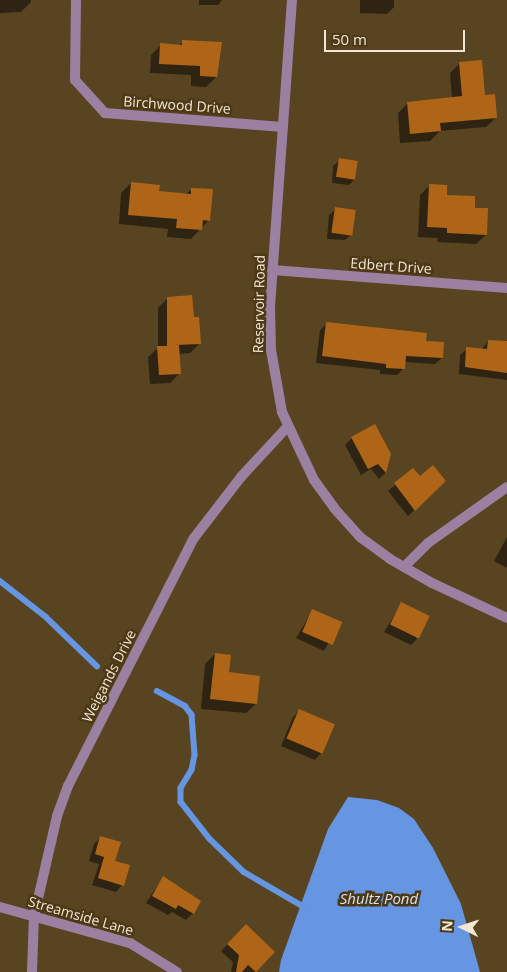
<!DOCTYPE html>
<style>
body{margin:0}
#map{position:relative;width:507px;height:972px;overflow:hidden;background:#584421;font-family:"Open Sans",sans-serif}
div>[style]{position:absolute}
.water>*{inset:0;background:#6695e2}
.shadow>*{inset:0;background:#0007}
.stream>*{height:5.5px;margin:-2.75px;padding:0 2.75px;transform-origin:2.75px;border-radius:2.75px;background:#6695e2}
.building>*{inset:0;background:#af6517;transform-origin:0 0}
.minor>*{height:10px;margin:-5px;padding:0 5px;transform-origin:5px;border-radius:5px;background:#9b80a1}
span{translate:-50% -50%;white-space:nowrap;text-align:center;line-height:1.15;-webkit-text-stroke:5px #4d3916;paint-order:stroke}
.street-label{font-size:14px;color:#f3e7d4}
.water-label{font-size:15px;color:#d5e2f7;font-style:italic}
.north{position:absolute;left:437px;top:902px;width:50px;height:50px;-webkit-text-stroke:4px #4d3916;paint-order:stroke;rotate:274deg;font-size:14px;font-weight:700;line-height:20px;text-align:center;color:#f3e7d4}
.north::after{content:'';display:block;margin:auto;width:18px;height:22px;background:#f3e7d4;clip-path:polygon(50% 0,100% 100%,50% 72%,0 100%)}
.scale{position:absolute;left:324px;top:30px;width:141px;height:22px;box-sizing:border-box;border:2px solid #f3e7d4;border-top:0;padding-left:6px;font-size:15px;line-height:18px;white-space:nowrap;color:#f3e7d4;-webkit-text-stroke:4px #4d3916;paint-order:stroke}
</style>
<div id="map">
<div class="water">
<div style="clip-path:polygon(348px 797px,377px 800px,399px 808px,414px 819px,433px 848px,461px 904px,480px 972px,279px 972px,281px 960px,328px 829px)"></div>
</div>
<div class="shadow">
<div style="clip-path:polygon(0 0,31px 0,31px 2px,21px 12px,0 13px)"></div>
<div style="clip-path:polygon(199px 0,222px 0,218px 5px,199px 5px)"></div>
<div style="clip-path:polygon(360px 0,394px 0,394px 7px,387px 14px,360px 13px)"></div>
<div style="clip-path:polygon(183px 41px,216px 77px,206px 87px,191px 86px,191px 75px,150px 73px,151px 55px,161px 45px,179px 46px)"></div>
<div style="clip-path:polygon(460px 63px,496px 118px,486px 127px,440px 131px,430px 141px,400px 143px,398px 113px,408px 103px,452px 99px,450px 73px)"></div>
<div style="clip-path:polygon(340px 160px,355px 179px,349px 185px,332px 183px,333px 166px)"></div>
<div style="clip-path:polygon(131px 183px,158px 192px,186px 194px,192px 189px,209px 220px,191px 239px,167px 237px,168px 229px,119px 224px,121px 193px)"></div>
<div style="clip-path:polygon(430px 185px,473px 209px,486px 235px,476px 244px,437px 242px,438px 238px,418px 237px,420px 195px)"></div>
<div style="clip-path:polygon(336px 209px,352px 234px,345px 240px,327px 239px,329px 215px)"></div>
<div style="clip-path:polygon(168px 298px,193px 318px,200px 343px,190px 353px,178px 354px,180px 373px,170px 383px,150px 384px,148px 357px,158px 348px,158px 308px)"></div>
<div style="clip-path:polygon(326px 324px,425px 342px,442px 358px,435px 364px,404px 362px,403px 369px,397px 375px,380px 374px,380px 370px,316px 363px,320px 330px)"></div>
<div style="clip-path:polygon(488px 341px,507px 343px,507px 380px,459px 374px,460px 355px,467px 349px,481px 350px)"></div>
<div style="clip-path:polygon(352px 438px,390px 454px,385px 473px,379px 479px,371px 469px,361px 475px,345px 445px)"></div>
<div style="clip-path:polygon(413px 470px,419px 477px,445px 481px,408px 516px,388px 491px)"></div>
<div style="clip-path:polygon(507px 537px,507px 568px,494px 561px)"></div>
<div style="clip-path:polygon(402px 603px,417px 639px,411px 645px,384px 632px)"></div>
<div style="clip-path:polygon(313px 610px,340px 623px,324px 651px,296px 638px)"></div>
<div style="clip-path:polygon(215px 654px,227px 673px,256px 704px,246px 713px,201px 709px,205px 664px)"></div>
<div style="clip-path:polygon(299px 711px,321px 753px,315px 760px,281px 746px,293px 717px)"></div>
<div style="clip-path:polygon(101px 837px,122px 885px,116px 892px,92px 885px,99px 864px,89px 861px,94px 844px)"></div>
<div style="clip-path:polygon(163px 878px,185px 890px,193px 913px,186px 920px,172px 912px,168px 915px,146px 903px)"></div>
<div style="clip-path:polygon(246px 925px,274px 952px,254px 972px,231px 972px,233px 962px,221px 951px)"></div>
</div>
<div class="stream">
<div style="left:0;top:581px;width:58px;rotate:38deg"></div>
<div style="left:46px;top:617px;width:71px;rotate:43.9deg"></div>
<div style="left:157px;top:691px;width:32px;rotate:28deg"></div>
<div style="left:185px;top:706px;width:11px;rotate:52deg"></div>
<div style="left:192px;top:715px;width:40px;rotate:85.7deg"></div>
<div style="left:195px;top:755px;width:15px;rotate:101deg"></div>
<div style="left:192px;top:770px;width:21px;rotate:121deg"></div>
<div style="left:181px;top:788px;width:14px;rotate:90deg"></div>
<div style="left:181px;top:802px;width:47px;rotate:51.9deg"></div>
<div style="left:210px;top:839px;width:47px;rotate:44.1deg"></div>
<div style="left:244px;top:872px;width:72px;rotate:30.1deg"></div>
</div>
<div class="building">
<div style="clip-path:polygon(182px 40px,222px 42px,217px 77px,200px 76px,200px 66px,159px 64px,160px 43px,182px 45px)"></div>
<div style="clip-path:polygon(482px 60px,485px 95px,495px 94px,497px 118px,440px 123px,441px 131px,410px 134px,407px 102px,462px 96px,459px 62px)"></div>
<div style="left:339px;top:158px;width:19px;height:19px;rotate:9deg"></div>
<div style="clip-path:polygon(131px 182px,160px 185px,159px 191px,191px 194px,191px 188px,213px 189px,210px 221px,203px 220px,202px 230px,176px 228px,177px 219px,128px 215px)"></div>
<div style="clip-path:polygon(429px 184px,447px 185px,447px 195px,475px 196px,475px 208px,488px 208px,487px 235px,447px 233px,447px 228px,427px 227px)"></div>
<div style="left:335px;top:207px;width:21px;height:26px;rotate:8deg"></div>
<div style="clip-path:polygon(192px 295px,194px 317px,199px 317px,201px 344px,174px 345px,179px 345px,181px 374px,159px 375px,157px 346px,167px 346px,167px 297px)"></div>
<div style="clip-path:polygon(326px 322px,427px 333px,426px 341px,444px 342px,443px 358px,406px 356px,405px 369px,386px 368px,386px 364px,322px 356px)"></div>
<div style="clip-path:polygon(488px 340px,507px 341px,507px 373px,465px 367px,466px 347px,487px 349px)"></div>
<div style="clip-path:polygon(375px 424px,391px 454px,386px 473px,378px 464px,368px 469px,351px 437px)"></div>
<div style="clip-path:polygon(433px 465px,446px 481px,415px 511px,394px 483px,413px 468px,420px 476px)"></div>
<div style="left:401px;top:602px;width:32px;height:25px;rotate:26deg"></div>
<div style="left:312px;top:609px;width:33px;height:25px;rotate:23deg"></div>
<div style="clip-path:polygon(215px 653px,231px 655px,229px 672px,260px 676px,257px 704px,210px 699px)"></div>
<div style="left:299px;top:709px;width:39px;height:32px;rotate:23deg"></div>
<div style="clip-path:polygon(100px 836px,121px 842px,115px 861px,130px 865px,124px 886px,98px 878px,104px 857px,110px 859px,95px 854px)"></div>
<div style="clip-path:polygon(163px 876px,201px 901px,194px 914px,178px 905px,176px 909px,152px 896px)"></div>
<div style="clip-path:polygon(246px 924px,275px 952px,256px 972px,248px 965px,242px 972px,236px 972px,239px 955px,227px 944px)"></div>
</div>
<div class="minor">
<div style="left:76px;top:0;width:80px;rotate:90.7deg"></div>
<div style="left:75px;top:80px;width:45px;rotate:47.7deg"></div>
<div style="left:105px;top:113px;width:178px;rotate:4.5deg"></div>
<div style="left:292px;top:0;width:308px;rotate:94.1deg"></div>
<div style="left:270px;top:307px;width:43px;rotate:88.7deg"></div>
<div style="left:271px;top:350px;width:63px;rotate:79.9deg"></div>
<div style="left:282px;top:412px;width:75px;rotate:64.8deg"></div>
<div style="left:314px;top:480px;width:34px;rotate:54deg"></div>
<div style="left:334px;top:508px;width:39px;rotate:48deg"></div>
<div style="left:360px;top:537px;width:37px;rotate:36deg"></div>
<div style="left:390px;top:559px;width:48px;rotate:29.7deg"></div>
<div style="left:432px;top:583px;width:83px;rotate:25deg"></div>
<div style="left:272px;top:270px;width:236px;rotate:4.4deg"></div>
<div style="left:404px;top:567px;width:34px;rotate:-45deg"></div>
<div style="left:428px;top:543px;width:97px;rotate:-35.3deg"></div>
<div style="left:0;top:907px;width:135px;rotate:15.5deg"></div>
<div style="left:130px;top:943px;width:55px;rotate:31.7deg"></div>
<div style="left:32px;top:972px;width:56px;rotate:-88deg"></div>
<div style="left:34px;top:916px;width:103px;rotate:-77deg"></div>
<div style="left:57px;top:816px;width:32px;rotate:-70deg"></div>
<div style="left:68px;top:786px;width:278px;rotate:-63.1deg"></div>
<div style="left:194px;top:538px;width:77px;rotate:-52.4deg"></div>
<div style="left:241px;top:477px;width:69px;rotate:-47.3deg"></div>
</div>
<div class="street-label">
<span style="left:177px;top:105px;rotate:4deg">Birchwood Drive</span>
<span style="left:391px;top:266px;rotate:4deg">Edbert Drive</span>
<span style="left:259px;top:304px;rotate:-89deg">Reservoir Road</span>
<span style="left:109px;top:676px;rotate:-63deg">Weigands Drive</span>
<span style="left:81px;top:916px;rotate:16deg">Streamside Lane</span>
</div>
<div class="water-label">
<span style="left:379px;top:899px">Shultz Pond</span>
</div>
<div class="north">N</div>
<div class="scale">50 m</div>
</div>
